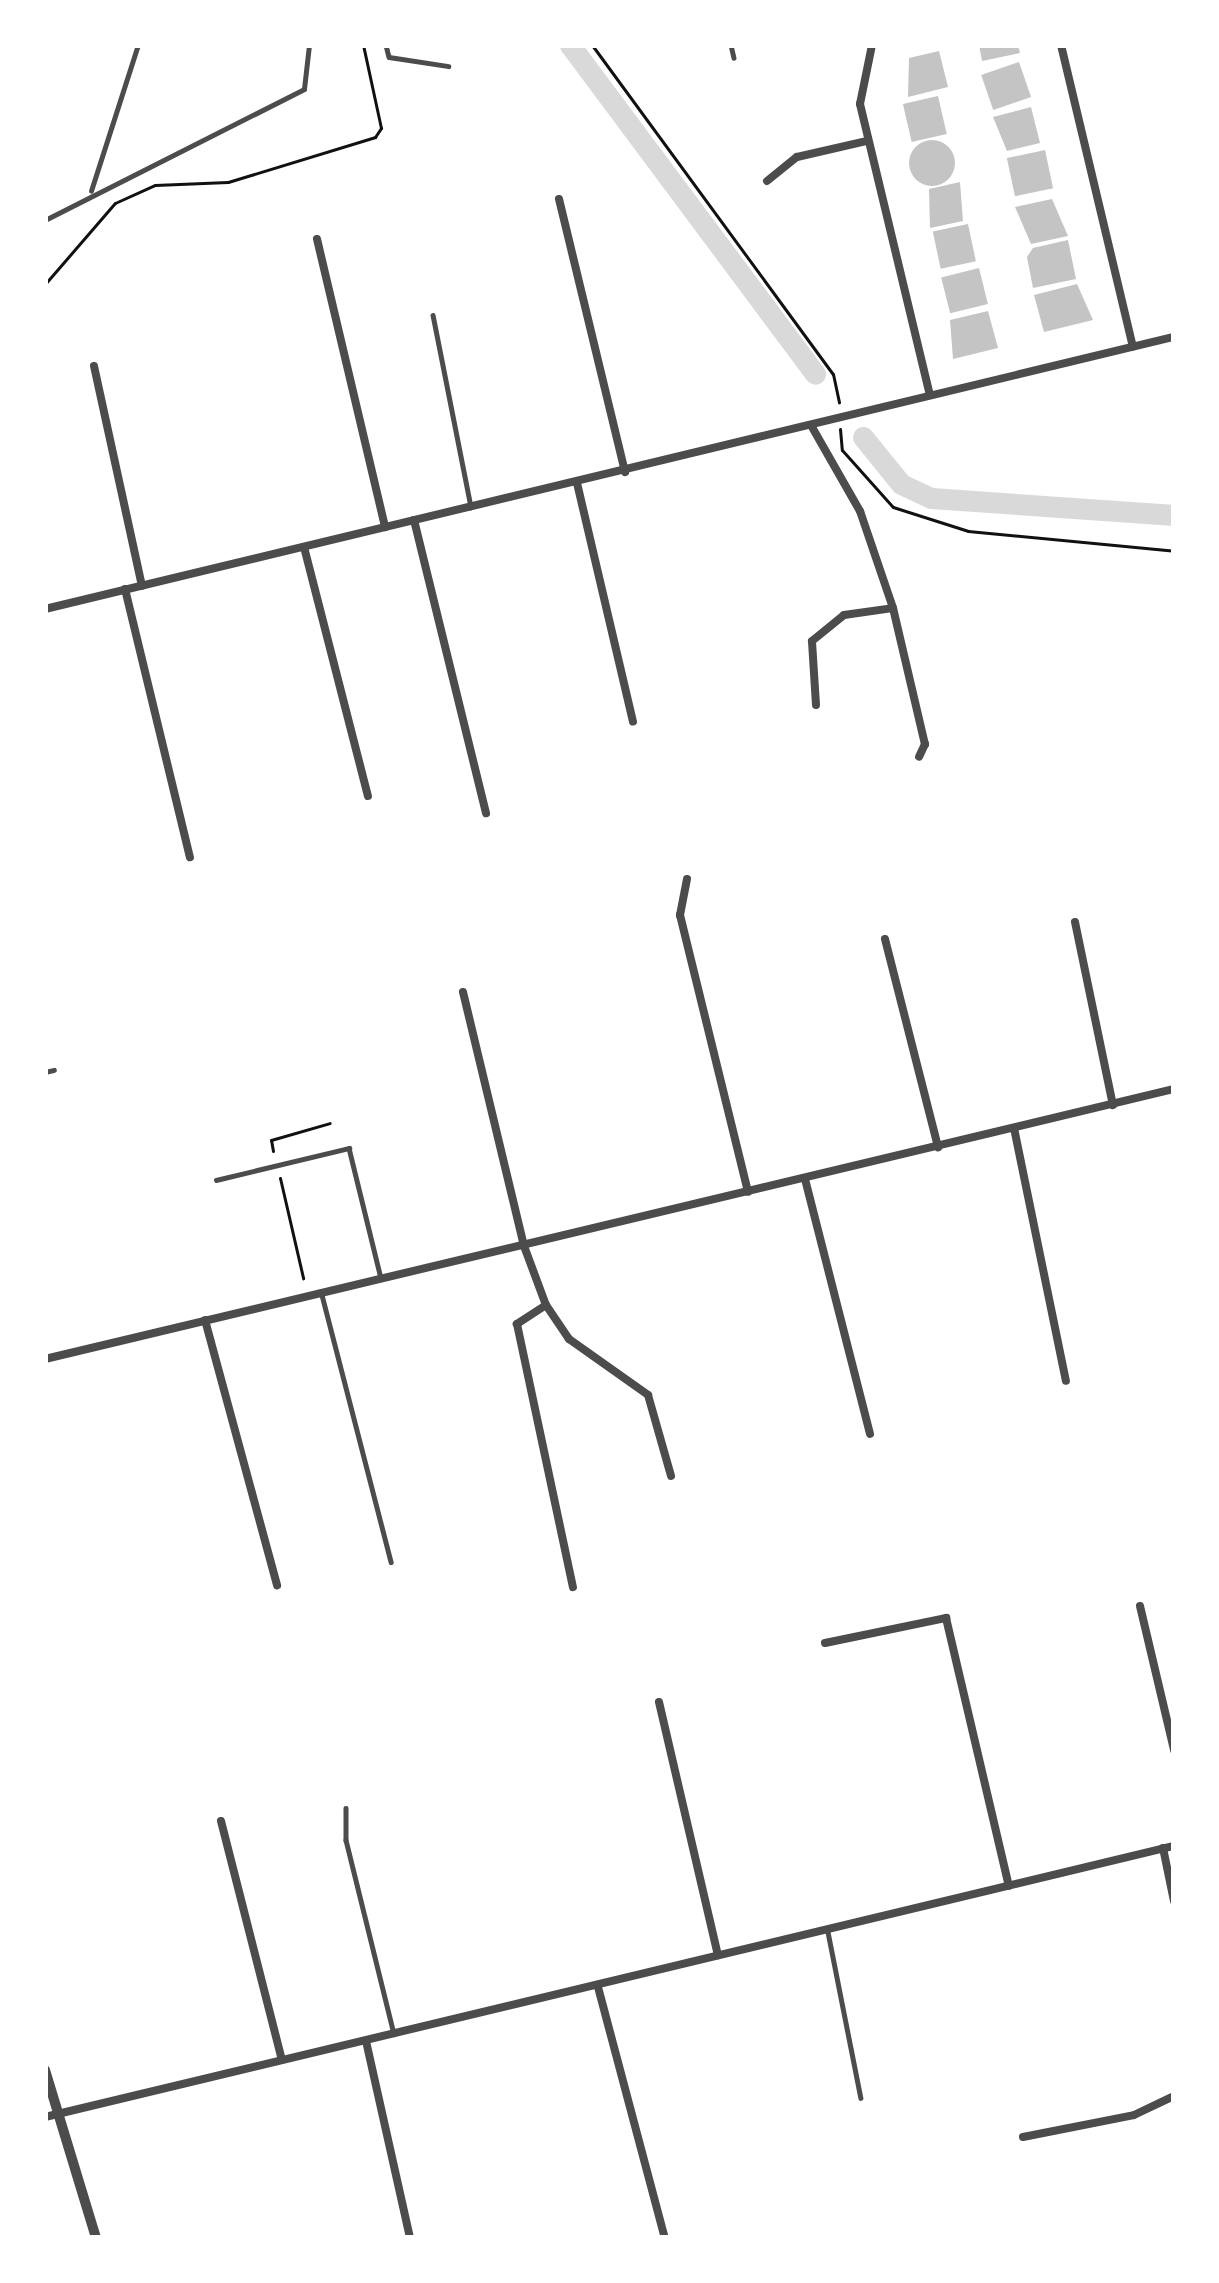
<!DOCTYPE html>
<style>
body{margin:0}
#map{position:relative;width:1219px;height:2283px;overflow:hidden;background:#fff;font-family:Roboto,sans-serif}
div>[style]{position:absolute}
.canal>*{height:21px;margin:-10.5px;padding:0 10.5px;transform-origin:10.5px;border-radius:10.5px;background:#d9d9d9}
.building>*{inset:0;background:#c4c4c4;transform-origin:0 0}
.round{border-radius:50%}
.path>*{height:3px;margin:-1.5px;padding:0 1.5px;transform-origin:1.5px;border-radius:1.5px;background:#111}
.service>*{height:4.5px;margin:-2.25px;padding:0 2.25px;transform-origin:2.25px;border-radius:2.25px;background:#4c4c4c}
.minor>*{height:8px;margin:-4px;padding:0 4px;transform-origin:4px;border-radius:4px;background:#4c4c4c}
.tertiary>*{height:10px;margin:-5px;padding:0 5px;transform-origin:5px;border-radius:5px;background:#4c4c4c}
span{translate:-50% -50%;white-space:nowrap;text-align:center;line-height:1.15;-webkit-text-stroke:12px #fff;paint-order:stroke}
.frame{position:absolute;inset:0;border:48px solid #fff;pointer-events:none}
</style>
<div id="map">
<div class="canal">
<div style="left:570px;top:45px;width:410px;rotate:53.3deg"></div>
<div style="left:863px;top:437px;width:60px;rotate:51deg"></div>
<div style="left:901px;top:484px;width:33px;rotate:25deg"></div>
<div style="left:931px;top:498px;width:244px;rotate:4deg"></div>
</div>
<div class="building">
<div style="clip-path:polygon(979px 45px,1018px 45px,1020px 53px,982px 61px)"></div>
<div style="clip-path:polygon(939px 51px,948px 87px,908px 97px,909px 58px)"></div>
<div style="left:1019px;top:62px;width:37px;height:40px;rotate:71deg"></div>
<div style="left:938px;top:96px;width:39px;height:36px;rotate:77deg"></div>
<div style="clip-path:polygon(1031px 107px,1040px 143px,1007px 151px,993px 117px)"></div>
<div class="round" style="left:909px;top:140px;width:46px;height:46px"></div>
<div style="left:1045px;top:150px;width:39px;height:39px;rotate:78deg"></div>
<div style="clip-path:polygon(960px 182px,963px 221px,930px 228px,929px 189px)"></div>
<div style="clip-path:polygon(1052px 199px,1068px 236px,1031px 244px,1015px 207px)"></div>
<div style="left:968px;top:224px;width:38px;height:36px;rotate:78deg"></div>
<div style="clip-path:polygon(1068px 240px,1076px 279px,1033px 288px,1027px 257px,1033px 248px)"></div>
<div style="left:979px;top:268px;width:37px;height:39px;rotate:76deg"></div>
<div style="clip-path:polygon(1077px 284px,1093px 320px,1044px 332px,1034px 295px)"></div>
<div style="clip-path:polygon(988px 311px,998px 348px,953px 359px,950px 320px)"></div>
</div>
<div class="path">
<div style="left:592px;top:45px;width:408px;rotate:53.8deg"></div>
<div style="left:833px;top:374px;width:29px;rotate:78deg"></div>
<div style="left:45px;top:284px;width:107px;rotate:-49.2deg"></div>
<div style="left:115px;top:203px;width:44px;rotate:-24.2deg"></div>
<div style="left:155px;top:185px;width:73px;rotate:-2.4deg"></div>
<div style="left:228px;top:182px;width:154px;rotate:-17deg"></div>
<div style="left:375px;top:137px;width:11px;rotate:-56deg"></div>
<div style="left:381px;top:128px;width:85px;rotate:-102.2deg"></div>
<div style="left:840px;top:429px;width:21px;rotate:85deg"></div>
<div style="left:842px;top:450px;width:76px;rotate:48.2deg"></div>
<div style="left:893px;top:507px;width:79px;rotate:17.7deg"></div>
<div style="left:968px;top:531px;width:207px;rotate:5.5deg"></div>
<div style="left:273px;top:1151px;width:11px;rotate:-100deg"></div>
<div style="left:271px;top:1140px;width:61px;rotate:-16.1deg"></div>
<div style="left:280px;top:1178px;width:103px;rotate:77deg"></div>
</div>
<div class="service">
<div style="left:386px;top:45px;width:12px;rotate:76deg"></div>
<div style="left:389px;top:57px;width:60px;rotate:8.7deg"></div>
<div style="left:731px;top:45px;width:13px;rotate:77deg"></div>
<div style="left:91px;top:191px;width:153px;rotate:-72.2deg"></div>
<div style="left:45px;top:220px;width:290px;rotate:-26.8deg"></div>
<div style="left:304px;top:89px;width:44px;rotate:-83.5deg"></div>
<div style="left:433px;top:315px;width:196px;rotate:78.8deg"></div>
<div style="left:45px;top:1072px;width:9px;rotate:-13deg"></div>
<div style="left:216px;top:1180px;width:137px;rotate:-13.5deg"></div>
<div style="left:349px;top:1148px;width:134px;rotate:76.2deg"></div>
<div style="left:321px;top:1291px;width:280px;rotate:75.5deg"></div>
<div style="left:346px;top:1808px;width:32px;rotate:90deg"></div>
<div style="left:346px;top:1840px;width:200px;rotate:76.1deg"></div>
<div style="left:828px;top:1932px;width:169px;rotate:78.8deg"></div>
</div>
<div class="minor">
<div style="left:872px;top:45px;width:60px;rotate:101.5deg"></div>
<div style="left:860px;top:104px;width:299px;rotate:76.5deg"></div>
<div style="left:1061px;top:45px;width:310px;rotate:76.6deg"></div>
<div style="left:767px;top:181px;width:38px;rotate:-39deg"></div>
<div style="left:797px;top:157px;width:72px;rotate:-12.9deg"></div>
<div style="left:559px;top:199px;width:281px;rotate:76.4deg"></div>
<div style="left:317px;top:239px;width:296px;rotate:76.7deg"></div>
<div style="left:94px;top:366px;width:225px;rotate:77.7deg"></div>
<div style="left:812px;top:427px;width:97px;rotate:60.3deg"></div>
<div style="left:860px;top:511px;width:102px;rotate:71.2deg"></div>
<div style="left:893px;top:608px;width:140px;rotate:76.8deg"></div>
<div style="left:925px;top:744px;width:14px;rotate:115deg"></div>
<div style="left:577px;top:483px;width:245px;rotate:76.8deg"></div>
<div style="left:414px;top:520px;width:302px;rotate:76.2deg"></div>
<div style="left:304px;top:547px;width:257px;rotate:75.6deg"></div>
<div style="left:125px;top:589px;width:276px;rotate:76.4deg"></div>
<div style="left:45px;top:609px;width:1161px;rotate:-13.55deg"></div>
<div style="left:816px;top:705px;width:64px;rotate:-93.6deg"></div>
<div style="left:812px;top:641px;width:41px;rotate:-39.1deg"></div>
<div style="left:844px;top:615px;width:49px;rotate:-8.1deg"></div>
<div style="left:687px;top:879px;width:37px;rotate:101deg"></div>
<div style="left:680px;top:915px;width:285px;rotate:76.2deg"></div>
<div style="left:1075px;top:922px;width:187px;rotate:78.3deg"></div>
<div style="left:885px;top:939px;width:215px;rotate:75.7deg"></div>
<div style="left:463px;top:992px;width:261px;rotate:76.5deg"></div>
<div style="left:524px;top:1246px;width:63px;rotate:69.6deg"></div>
<div style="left:546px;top:1305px;width:41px;rotate:55.9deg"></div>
<div style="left:569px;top:1339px;width:97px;rotate:35.3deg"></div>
<div style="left:648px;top:1395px;width:84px;rotate:74.1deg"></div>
<div style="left:1014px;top:1128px;width:258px;rotate:78.4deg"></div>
<div style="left:805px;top:1179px;width:263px;rotate:75.7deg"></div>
<div style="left:546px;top:1305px;width:35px;rotate:147deg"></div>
<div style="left:517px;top:1324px;width:269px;rotate:78deg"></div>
<div style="left:205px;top:1320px;width:275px;rotate:74.8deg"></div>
<div style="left:45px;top:1359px;width:1161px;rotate:-13.45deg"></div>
<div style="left:1140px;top:1606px;width:148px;rotate:76.7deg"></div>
<div style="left:825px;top:1643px;width:124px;rotate:-11.7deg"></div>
<div style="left:946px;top:1618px;width:275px;rotate:76.8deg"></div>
<div style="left:659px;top:1702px;width:260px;rotate:76.9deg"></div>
<div style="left:221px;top:1821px;width:244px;rotate:75.7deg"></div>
<div style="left:1163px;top:1848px;width:54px;rotate:78.3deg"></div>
<div style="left:598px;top:1987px;width:260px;rotate:75.1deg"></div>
<div style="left:366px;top:2041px;width:202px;rotate:77.4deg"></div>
<div style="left:45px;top:2117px;width:1161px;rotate:-13.5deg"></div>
<div style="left:1023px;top:2137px;width:113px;rotate:-11.2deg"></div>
<div style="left:1134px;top:2115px;width:44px;rotate:-25.4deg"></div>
</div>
<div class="tertiary">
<div style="left:45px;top:2070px;width:176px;rotate:73.1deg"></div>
</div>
<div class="frame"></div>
</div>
